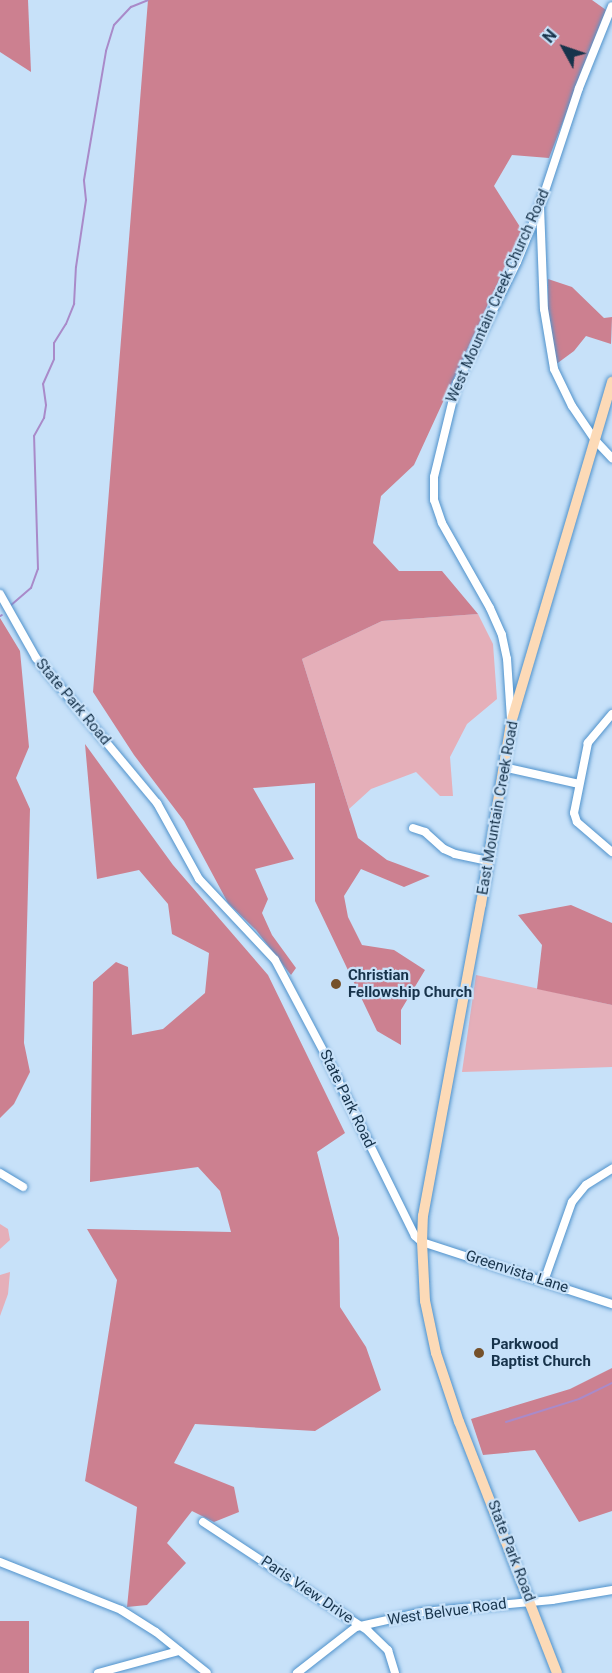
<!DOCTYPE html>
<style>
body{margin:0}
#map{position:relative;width:612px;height:1673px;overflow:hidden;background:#c7e1f9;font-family:Roboto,sans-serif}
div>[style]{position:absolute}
.green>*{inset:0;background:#e5afb9}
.forest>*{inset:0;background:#cc8090;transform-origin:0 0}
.stream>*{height:2px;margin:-1px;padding:0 1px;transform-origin:1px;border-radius:1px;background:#a98ac9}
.roads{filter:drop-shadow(0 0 2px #5092cb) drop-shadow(0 0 2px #5092cb)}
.minor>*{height:8px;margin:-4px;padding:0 4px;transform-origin:4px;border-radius:4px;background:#fff}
.major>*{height:10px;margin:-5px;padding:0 5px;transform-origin:5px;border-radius:5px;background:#fcdab7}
.dots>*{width:16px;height:16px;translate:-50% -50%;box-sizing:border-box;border:3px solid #c7e1f9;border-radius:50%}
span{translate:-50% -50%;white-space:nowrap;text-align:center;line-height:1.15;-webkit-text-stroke:4.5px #c7e1f9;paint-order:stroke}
.street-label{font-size:15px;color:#17334b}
.poi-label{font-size:15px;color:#17334b;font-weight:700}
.left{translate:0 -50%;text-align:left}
.north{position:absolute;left:534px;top:18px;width:60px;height:60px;-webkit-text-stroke:4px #c7e1f9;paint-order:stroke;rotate:310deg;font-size:16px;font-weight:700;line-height:24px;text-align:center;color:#17334b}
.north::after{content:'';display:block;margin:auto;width:21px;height:27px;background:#17334b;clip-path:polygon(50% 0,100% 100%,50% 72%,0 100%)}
</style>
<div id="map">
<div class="green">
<div style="clip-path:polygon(478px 614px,493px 644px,497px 699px,467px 724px,450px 757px,453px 796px,440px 796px,416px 772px,371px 789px,349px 809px,302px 659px,382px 621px)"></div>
<div style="clip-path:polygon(476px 975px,612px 1005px,612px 1067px,462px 1072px)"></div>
<div style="clip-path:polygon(0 1224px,8px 1229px,10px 1240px,0 1249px)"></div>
<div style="clip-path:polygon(10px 1272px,8px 1294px,0 1316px,0 1275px)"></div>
</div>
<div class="forest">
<div style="clip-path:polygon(0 0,28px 0,31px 72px,0 52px)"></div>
<div style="clip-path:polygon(148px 0,592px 0,606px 10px,549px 158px,512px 155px,494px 186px,522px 230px,414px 465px,381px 496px,373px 543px,399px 571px,442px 571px,478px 614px,382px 621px,302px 659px,358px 838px,387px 860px,430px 876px,404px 887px,361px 869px,344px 896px,348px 917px,362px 945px,394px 950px,425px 970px,401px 1010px,401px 1045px,377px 1031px,315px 901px,315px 783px,253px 788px,294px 859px,255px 869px,268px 899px,262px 913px,272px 935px,296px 968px,291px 975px,256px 930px,228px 903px,184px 821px,134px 755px,93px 692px)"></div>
<div style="clip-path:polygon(548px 279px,572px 287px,604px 318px,612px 317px,611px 344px,586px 336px,574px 351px,555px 365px,548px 334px)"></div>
<div style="clip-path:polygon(0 618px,20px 651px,29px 747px,16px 778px,30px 809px,24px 1043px,30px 1072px,14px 1104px,0 1118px)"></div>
<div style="clip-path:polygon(85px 744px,173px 865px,268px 975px,345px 1133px,317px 1152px,339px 1238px,340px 1307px,366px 1347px,381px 1390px,315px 1431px,195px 1424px,174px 1463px,234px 1487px,239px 1512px,214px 1522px,192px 1511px,167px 1543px,186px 1563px,147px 1605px,127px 1607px,137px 1507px,85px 1481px,117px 1280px,87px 1229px,231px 1232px,220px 1191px,198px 1167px,90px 1182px,93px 982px,116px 962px,128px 967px,132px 1035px,163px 1029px,205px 993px,209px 953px,172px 934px,168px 904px,139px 870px,97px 879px)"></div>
<div style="clip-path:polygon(571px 905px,612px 923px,612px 1005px,537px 989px,542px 945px,518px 915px)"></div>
<div style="clip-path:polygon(612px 1368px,612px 1511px,579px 1522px,535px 1450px,483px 1455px,471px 1419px,570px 1389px)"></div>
<div style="left:0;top:1621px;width:29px;height:52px"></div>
</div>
<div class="stream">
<div style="left:10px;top:606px;width:28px;rotate:-41deg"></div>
<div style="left:31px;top:588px;width:20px;rotate:-70deg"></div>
<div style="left:38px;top:569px;width:133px;rotate:-91.7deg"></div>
<div style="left:34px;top:436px;width:21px;rotate:-61deg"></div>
<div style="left:44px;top:418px;width:13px;rotate:-81deg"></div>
<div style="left:46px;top:405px;width:21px;rotate:-98deg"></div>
<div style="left:43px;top:384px;width:27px;rotate:-66deg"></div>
<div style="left:54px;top:359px;width:16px;rotate:-90deg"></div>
<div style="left:54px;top:343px;width:22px;rotate:-58deg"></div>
<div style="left:66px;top:324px;width:22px;rotate:-68deg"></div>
<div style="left:74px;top:304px;width:37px;rotate:-87deg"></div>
<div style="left:76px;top:267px;width:68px;rotate:-81.5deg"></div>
<div style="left:86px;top:200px;width:20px;rotate:-96deg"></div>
<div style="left:84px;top:180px;width:131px;rotate:-80.3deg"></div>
<div style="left:106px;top:51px;width:27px;rotate:-73deg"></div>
<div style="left:114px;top:25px;width:25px;rotate:-47deg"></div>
<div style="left:131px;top:7px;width:18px;rotate:-22deg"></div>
<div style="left:0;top:616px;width:2px;rotate:-27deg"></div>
<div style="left:506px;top:1422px;width:77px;rotate:-17.5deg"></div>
<div style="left:579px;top:1399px;width:37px;rotate:-26deg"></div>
</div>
<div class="roads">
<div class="minor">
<div style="left:540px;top:207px;width:102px;rotate:87.8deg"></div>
<div style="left:544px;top:309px;width:61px;rotate:80.5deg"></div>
<div style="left:554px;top:369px;width:41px;rotate:64.1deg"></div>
<div style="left:572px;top:406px;width:41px;rotate:55.9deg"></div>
<div style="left:595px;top:440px;width:25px;rotate:47deg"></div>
<div style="left:0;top:594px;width:73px;rotate:60.6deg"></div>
<div style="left:36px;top:658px;width:189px;rotate:50.2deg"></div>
<div style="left:157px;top:803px;width:87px;rotate:61.1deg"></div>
<div style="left:199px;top:879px;width:111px;rotate:46.8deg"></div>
<div style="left:275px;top:960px;width:104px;rotate:62deg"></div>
<div style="left:324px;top:1052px;width:205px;rotate:63.7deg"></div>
<div style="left:415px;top:1236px;width:9px;rotate:41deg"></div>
<div style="left:422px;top:1242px;width:200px;rotate:18.1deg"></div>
<div style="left:612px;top:714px;width:38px;rotate:130deg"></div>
<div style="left:588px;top:743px;width:71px;rotate:101.3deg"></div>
<div style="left:574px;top:813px;width:9px;rotate:72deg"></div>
<div style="left:577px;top:822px;width:46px;rotate:40.6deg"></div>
<div style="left:511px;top:719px;width:60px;rotate:-93.8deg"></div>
<div style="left:507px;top:659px;width:25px;rotate:-102deg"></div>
<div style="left:502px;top:635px;width:30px;rotate:-114deg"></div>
<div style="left:490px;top:608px;width:98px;rotate:-119.5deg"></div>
<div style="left:442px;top:523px;width:24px;rotate:-109deg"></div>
<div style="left:434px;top:500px;width:23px;rotate:-90deg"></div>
<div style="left:434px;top:477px;width:97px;rotate:-76.3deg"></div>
<div style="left:457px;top:383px;width:135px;rotate:-63.6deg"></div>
<div style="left:517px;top:262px;width:61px;rotate:-67.7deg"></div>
<div style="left:540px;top:206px;width:124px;rotate:-71.7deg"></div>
<div style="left:579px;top:88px;width:88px;rotate:-68.1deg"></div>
<div style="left:503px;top:767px;width:78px;rotate:12.6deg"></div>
<div style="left:413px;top:828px;width:13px;rotate:18deg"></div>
<div style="left:425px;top:832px;width:25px;rotate:42deg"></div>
<div style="left:444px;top:849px;width:12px;rotate:24deg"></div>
<div style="left:455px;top:854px;width:35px;rotate:12deg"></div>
<div style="left:0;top:1173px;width:27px;rotate:31deg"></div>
<div style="left:544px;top:1281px;width:84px;rotate:-70.5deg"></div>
<div style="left:572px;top:1202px;width:22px;rotate:-51deg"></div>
<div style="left:586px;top:1185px;width:31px;rotate:-32deg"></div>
<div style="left:203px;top:1522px;width:198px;rotate:33.4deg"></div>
<div style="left:368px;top:1631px;width:28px;rotate:44deg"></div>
<div style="left:388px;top:1650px;width:24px;rotate:73deg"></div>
<div style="left:0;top:1562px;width:130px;rotate:21.6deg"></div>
<div style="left:121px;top:1610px;width:41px;rotate:32.2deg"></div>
<div style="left:156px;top:1632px;width:65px;rotate:38.8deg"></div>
<div style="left:98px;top:1673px;width:84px;rotate:-15.2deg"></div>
<div style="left:297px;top:1673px;width:75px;rotate:-37.9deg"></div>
<div style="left:356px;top:1627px;width:69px;rotate:-12.6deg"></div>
<div style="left:423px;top:1612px;width:130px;rotate:-5.3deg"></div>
<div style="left:552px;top:1600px;width:61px;rotate:-9.5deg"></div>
</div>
<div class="major">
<div style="left:557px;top:1673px;width:269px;rotate:-111.3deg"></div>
<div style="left:459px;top:1422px;width:73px;rotate:-108.4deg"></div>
<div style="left:436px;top:1353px;width:53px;rotate:-101.9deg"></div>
<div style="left:425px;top:1301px;width:59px;rotate:-92.9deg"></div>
<div style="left:422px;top:1242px;width:26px;rotate:-88deg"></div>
<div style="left:423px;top:1216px;width:317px;rotate:-79.5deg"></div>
<div style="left:481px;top:904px;width:183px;rotate:-80.6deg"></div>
<div style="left:511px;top:723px;width:356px;rotate:-73.5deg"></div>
</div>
</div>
<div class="dots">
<div style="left:336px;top:984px;background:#75512b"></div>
<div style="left:479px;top:1353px;background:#75512b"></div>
</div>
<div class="street-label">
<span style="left:498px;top:296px;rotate:-66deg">West Mountain Creek Church Road</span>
<span style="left:73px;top:702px;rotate:50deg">State Park Road</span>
<span style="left:498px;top:808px;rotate:-80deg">East Mountain Creek Road</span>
<span style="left:347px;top:1099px;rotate:64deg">State Park Road</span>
<span style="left:517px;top:1272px;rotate:18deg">Greenvista Lane</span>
<span style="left:511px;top:1551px;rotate:69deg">State Park Road</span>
<span style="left:307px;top:1590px;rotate:34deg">Paris View Drive</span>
<span style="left:447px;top:1612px;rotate:-8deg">West Belvue Road</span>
</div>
<div class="poi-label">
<span class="left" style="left:348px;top:984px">Christian<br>Fellowship Church</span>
<span class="left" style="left:491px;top:1353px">Parkwood<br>Baptist Church</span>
</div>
<div class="north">N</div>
</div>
